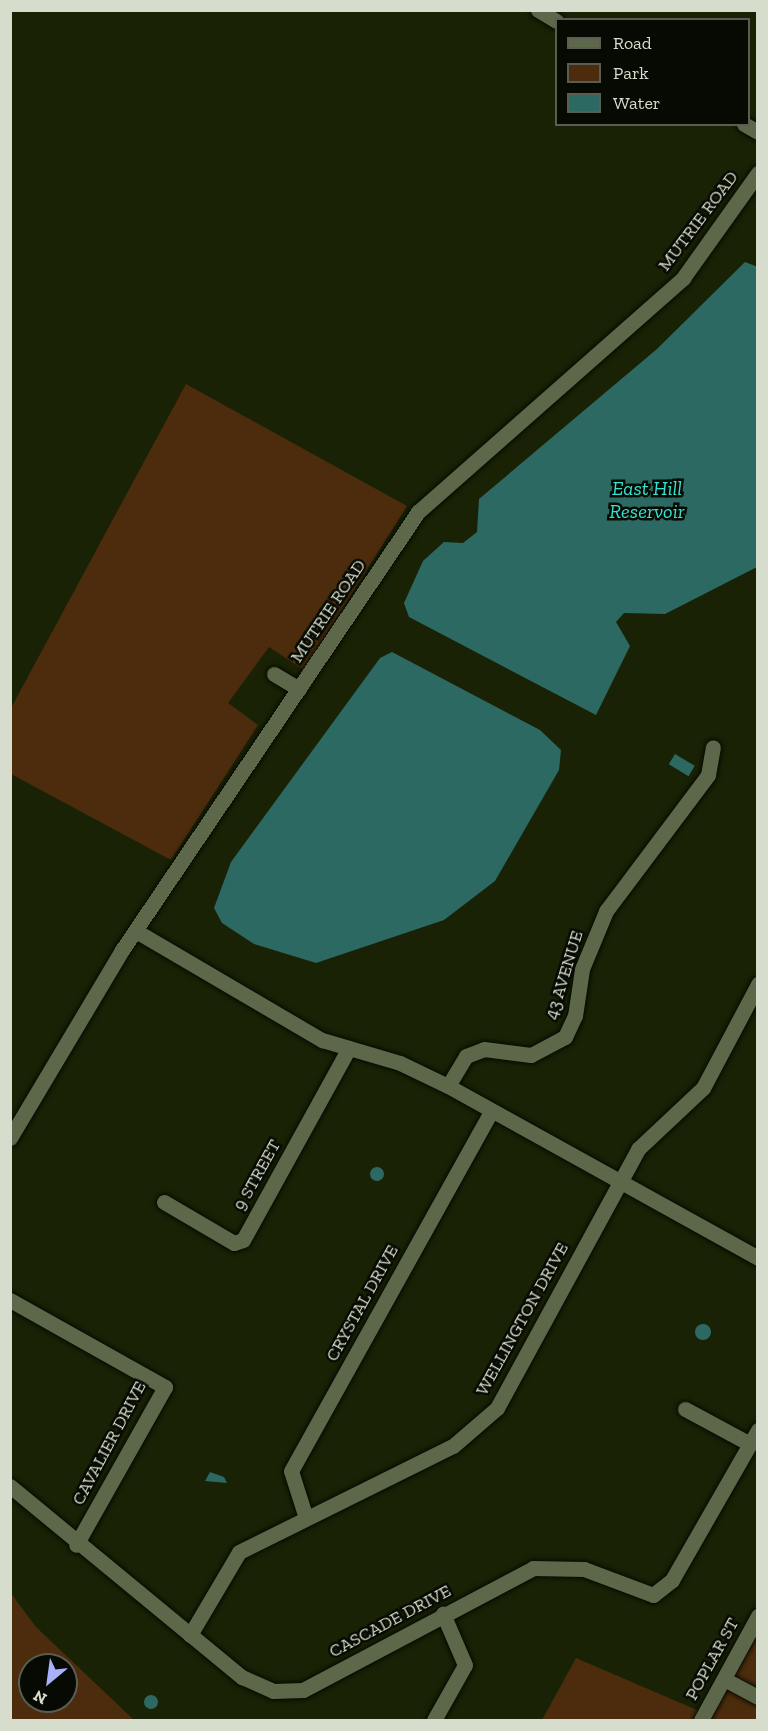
<!DOCTYPE html>
<style>
body{margin:0}
#map{position:relative;width:768px;height:1731px;overflow:hidden;background:#192205;font-family:"Zilla Slab",serif}
div>[style]{position:absolute}
.green>*{inset:0;background:#4c2c0c}
.water>*{inset:0;background:#2c6963;transform-origin:0 0}
.round{border-radius:50%}
.roads{filter:drop-shadow(0 0 2px #050b00) drop-shadow(0 0 2px #050b00)}
.minor>*{height:15px;margin:-7.5px;padding:0 7.5px;transform-origin:7.5px;border-radius:7.5px;background:#5c6849}
span{translate:-50% -50%;white-space:nowrap;text-align:center;line-height:1.15;-webkit-text-stroke:5px #060a02;paint-order:stroke}
.street-label{font-size:18px;color:#d6ddcc}
.water-label{font-size:20px;color:#32e3d4;font-style:italic}
.frame{position:absolute;inset:0;border:12px solid #d6ddcc;pointer-events:none}
.legend{position:absolute;left:555px;top:18px;width:195px;height:108px;box-sizing:border-box;background:#060a02;border:2px solid #595e53;margin:0;padding:8px 10px;list-style:none;font-size:18px;color:#d6ddcc}
.legend li{display:flex;align-items:center;gap:12px;height:30px}
.legend b{width:30px;border:2px solid #595e53}
.north{position:absolute;left:18px;top:1653px;width:60px;height:60px;box-sizing:border-box;background:#060a02;border:2px solid #595e53;border-radius:50%;rotate:209deg;font-size:16px;font-weight:700;line-height:24px;text-align:center;color:#d6ddcc}
.north::after{content:'';display:block;margin:auto;width:21px;height:27px;background:#a9b0fc;clip-path:polygon(50% 0,100% 100%,50% 72%,0 100%)}
</style>
<div id="map">
<div class="green">
<div style="clip-path:polygon(186px 384px,407px 506px,304px 670px,269px 647px,228px 703px,258px 725px,171px 860px,11px 774px,11px 708px)"></div>
<div style="clip-path:polygon(evenodd,10px 1592px,36px 1627px,134px 1720px,11px 1720px,10px 1592px,30px 1665px,66px 1665px,66px 1701px,30px 1701px,30px 1665px)"></div>
<div style="clip-path:polygon(757px 1616px,757px 1720px,542px 1720px,576px 1658px,704px 1713px)"></div>
</div>
<div class="water">
<div style="clip-path:polygon(745px 262px,758px 267px,757px 567px,665px 614px,624px 613px,616px 622px,630px 646px,596px 715px,409px 617px,404px 603px,423px 561px,444px 542px,463px 543px,477px 532px,479px 499px,657px 349px)"></div>
<div style="clip-path:polygon(392px 652px,540px 730px,561px 750px,559px 770px,495px 881px,444px 920px,316px 963px,254px 944px,222px 923px,214px 908px,231px 862px,380px 658px)"></div>
<div style="left:675px;top:754px;width:23px;height:12px;rotate:31deg"></div>
<div class="round" style="left:370px;top:1167px;width:14px;height:14px"></div>
<div class="round" style="left:695px;top:1324px;width:16px;height:16px"></div>
<div style="clip-path:polygon(210px 1472px,224px 1477px,227px 1483px,205px 1481px)"></div>
<div class="round" style="left:144px;top:1695px;width:14px;height:14px"></div>
</div>
<div class="roads">
<div class="minor">
<div style="left:538px;top:10px;width:21px;rotate:31deg"></div>
<div style="left:744px;top:124px;width:16px;rotate:30deg"></div>
<div style="left:274px;top:674px;width:29px;rotate:31deg"></div>
<div style="left:136px;top:931px;width:216px;rotate:30.4deg"></div>
<div style="left:322px;top:1040px;width:81px;rotate:16.4deg"></div>
<div style="left:400px;top:1063px;width:53px;rotate:25.6deg"></div>
<div style="left:448px;top:1086px;width:355px;rotate:29deg"></div>
<div style="left:448px;top:1086px;width:35px;rotate:-59deg"></div>
<div style="left:466px;top:1056px;width:19px;rotate:-21deg"></div>
<div style="left:484px;top:1049px;width:47px;rotate:7.3deg"></div>
<div style="left:531px;top:1055px;width:38px;rotate:-28deg"></div>
<div style="left:565px;top:1037px;width:23px;rotate:-65deg"></div>
<div style="left:575px;top:1016px;width:48px;rotate:-81.5deg"></div>
<div style="left:582px;top:969px;width:63px;rotate:-67.5deg"></div>
<div style="left:606px;top:911px;width:170px;rotate:-53.1deg"></div>
<div style="left:708px;top:775px;width:28px;rotate:-80deg"></div>
<div style="left:10px;top:1138px;width:219px;rotate:-59.2deg"></div>
<div style="left:122px;top:950px;width:529px;rotate:-55.95deg"></div>
<div style="left:418px;top:512px;width:354px;rotate:-41.4deg"></div>
<div style="left:683px;top:278px;width:129px;rotate:-54.5deg"></div>
<div style="left:164px;top:1202px;width:81px;rotate:30.4deg"></div>
<div style="left:234px;top:1243px;width:9px;rotate:-18deg"></div>
<div style="left:243px;top:1240px;width:219px;rotate:-61.1deg"></div>
<div style="left:10px;top:1300px;width:178px;rotate:29.3deg"></div>
<div style="left:165px;top:1387px;width:181px;rotate:119.4deg"></div>
<div style="left:685px;top:1409px;width:74px;rotate:28.3deg"></div>
<div style="left:10px;top:1486px;width:301px;rotate:39.5deg"></div>
<div style="left:242px;top:1677px;width:34px;rotate:24deg"></div>
<div style="left:273px;top:1691px;width:30px;rotate:-2deg"></div>
<div style="left:303px;top:1690px;width:260px;rotate:-27.9deg"></div>
<div style="left:533px;top:1568px;width:51px;rotate:1.1deg"></div>
<div style="left:584px;top:1569px;width:74px;rotate:20.6deg"></div>
<div style="left:653px;top:1595px;width:24px;rotate:-38deg"></div>
<div style="left:672px;top:1580px;width:173px;rotate:-60.2deg"></div>
<div style="left:306px;top:1518px;width:49px;rotate:-107.7deg"></div>
<div style="left:291px;top:1471px;width:411px;rotate:-60.9deg"></div>
<div style="left:190px;top:1635px;width:96px;rotate:-59.4deg"></div>
<div style="left:239px;top:1552px;width:239px;rotate:-26.4deg"></div>
<div style="left:453px;top:1446px;width:58px;rotate:-40.8deg"></div>
<div style="left:497px;top:1408px;width:295px;rotate:-61.4deg"></div>
<div style="left:638px;top:1149px;width:89px;rotate:-43.2deg"></div>
<div style="left:703px;top:1088px;width:118px;rotate:-62.1deg"></div>
<div style="left:724px;top:1679px;width:38px;rotate:28deg"></div>
<div style="left:434px;top:1720px;width:63px;rotate:-60.6deg"></div>
<div style="left:465px;top:1665px;width:56px;rotate:-113.3deg"></div>
<div style="left:701px;top:1720px;width:119px;rotate:-61.3deg"></div>
</div>
</div>
<div class="street-label">
<span style="left:698px;top:221px;rotate:-53deg">MUTRIE ROAD</span>
<span style="left:328px;top:611px;rotate:-56deg">MUTRIE ROAD</span>
<span style="left:564px;top:975px;rotate:-73deg">43 AVENUE</span>
<span style="left:257px;top:1175px;rotate:-61deg">9 STREET</span>
<span style="left:362px;top:1303px;rotate:-61deg">CRYSTAL DRIVE</span>
<span style="left:522px;top:1319px;rotate:-61deg">WELLINGTON DRIVE</span>
<span style="left:109px;top:1443px;rotate:-62deg">CAVALIER DRIVE</span>
<span style="left:390px;top:1621px;rotate:-28deg">CASCADE DRIVE</span>
<span style="left:712px;top:1659px;rotate:-61deg">POPLAR ST</span>
</div>
<div class="water-label">
<span style="left:647px;top:500px">East Hill<br>Reservoir</span>
</div>
<div class="frame"></div>
<ul class="legend">
<li><b style="height:8px;background:#5c6849"></b>Road</li>
<li><b style="height:16px;background:#4c2c0c"></b>Park</li>
<li><b style="height:16px;background:#2c6963"></b>Water</li>
</ul>
<div class="north">N</div>
</div>
